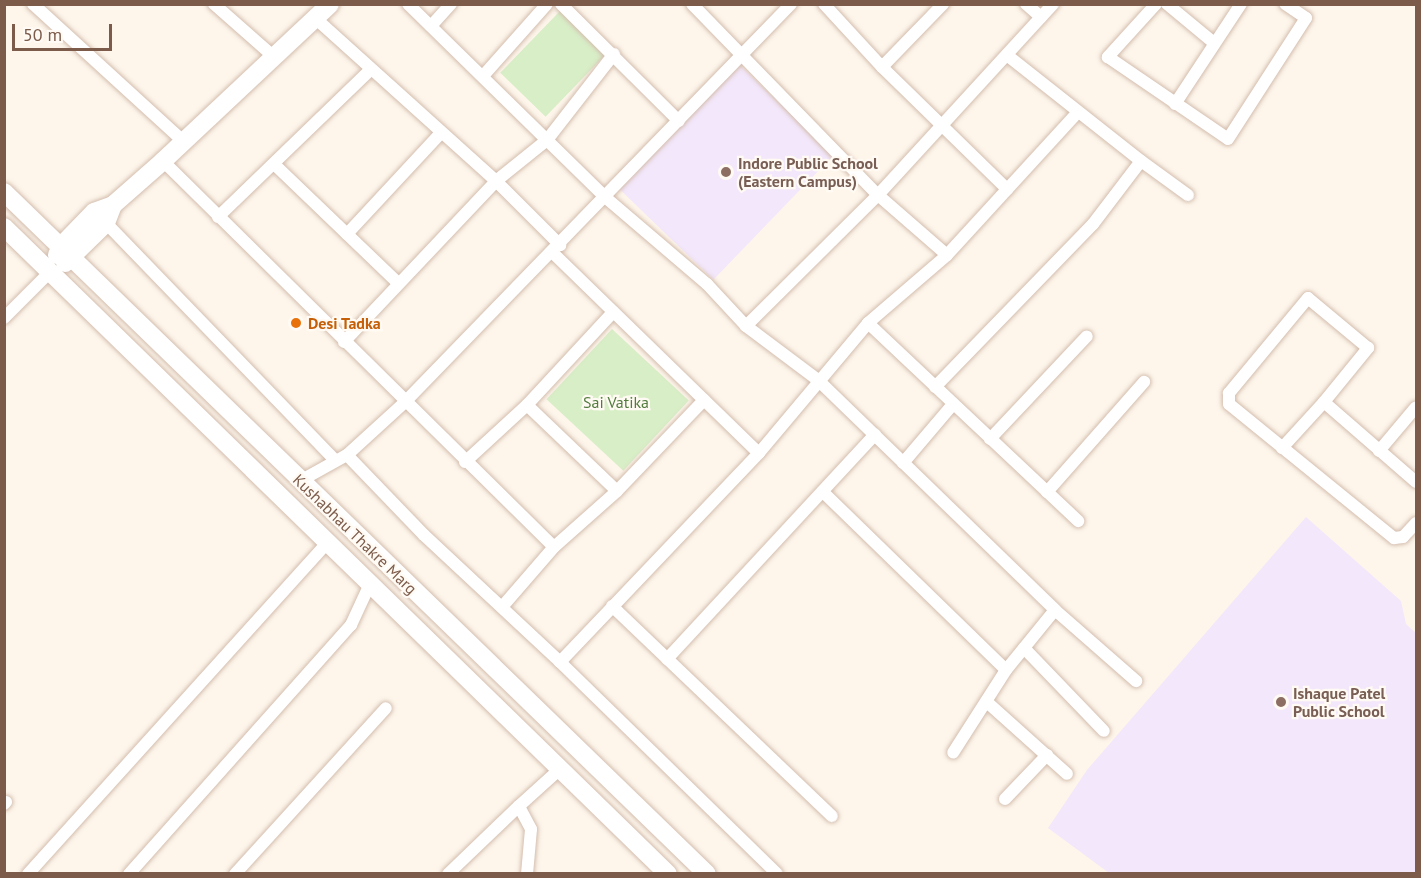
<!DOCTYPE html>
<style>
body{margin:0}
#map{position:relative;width:1421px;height:878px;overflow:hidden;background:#fef6eb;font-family:"PT Sans",sans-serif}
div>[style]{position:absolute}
.education>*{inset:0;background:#f3e7fb;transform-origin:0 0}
.green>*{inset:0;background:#d8eec7;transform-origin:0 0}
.roads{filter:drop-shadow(0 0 2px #d3bdae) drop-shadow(0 0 2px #d3bdae)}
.street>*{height:12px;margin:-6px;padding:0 6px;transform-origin:6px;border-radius:6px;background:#fff}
.secondary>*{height:18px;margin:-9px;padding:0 9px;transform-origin:9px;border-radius:9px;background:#fff}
.dots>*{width:16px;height:16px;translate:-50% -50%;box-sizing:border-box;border:3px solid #fffaf3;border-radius:50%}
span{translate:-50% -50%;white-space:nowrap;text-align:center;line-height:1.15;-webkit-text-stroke:4.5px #fffaf3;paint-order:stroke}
.education-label{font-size:16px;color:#785e54;font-weight:700}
.left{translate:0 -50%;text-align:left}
.food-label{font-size:16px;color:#c56008;font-weight:700}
.park-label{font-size:16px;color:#527d3e}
.street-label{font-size:16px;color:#7c5b4a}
.frame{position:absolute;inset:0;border:6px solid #7c5b4a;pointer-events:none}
.scale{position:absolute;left:12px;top:24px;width:100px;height:27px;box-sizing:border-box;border:3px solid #7c5b4a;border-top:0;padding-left:8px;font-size:18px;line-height:21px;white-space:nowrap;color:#7c5b4a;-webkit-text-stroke:4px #fffaf3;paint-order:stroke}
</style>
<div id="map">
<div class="education">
<div style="left:740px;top:65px;width:130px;height:173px;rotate:44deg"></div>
<div style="clip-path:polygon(1306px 517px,1401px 601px,1406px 624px,1416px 633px,1416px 873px,1109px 873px,1048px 828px,1087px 770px)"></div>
</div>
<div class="green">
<div style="left:560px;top:11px;width:63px;height:86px;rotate:44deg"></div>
<div style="left:612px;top:329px;width:105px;height:96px;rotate:43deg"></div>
</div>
<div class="roads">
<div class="street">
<div style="left:33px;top:4px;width:205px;rotate:42.4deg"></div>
<div style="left:214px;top:4px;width:79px;rotate:41.4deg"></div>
<div style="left:408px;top:4px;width:276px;rotate:44.4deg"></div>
<div style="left:605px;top:197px;width:134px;rotate:40.5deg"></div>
<div style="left:707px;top:284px;width:57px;rotate:47.1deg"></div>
<div style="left:746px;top:326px;width:90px;rotate:36.9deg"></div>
<div style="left:818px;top:380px;width:330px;rotate:44.1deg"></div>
<div style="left:1055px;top:610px;width:108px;rotate:41.2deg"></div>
<div style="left:561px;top:4px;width:166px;rotate:44.8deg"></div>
<div style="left:692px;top:4px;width:267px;rotate:45.8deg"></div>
<div style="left:878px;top:195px;width:91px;rotate:41deg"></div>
<div style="left:824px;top:4px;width:86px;rotate:47.4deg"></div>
<div style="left:882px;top:67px;width:175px;rotate:44.3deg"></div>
<div style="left:1026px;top:4px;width:20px;rotate:41deg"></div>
<div style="left:1156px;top:4px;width:72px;rotate:132.2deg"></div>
<div style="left:1108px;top:57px;width:145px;rotate:34.3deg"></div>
<div style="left:1228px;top:139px;width:144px;rotate:-57.2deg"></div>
<div style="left:1306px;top:18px;width:25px;rotate:-146deg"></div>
<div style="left:1167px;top:4px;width:61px;rotate:39.7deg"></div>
<div style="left:314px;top:17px;width:245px;rotate:42deg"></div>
<div style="left:496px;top:181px;width:91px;rotate:45deg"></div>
<div style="left:431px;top:26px;width:30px;rotate:-48deg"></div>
<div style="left:882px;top:67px;width:88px;rotate:-45.9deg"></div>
<div style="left:483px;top:76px;width:96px;rotate:-48.4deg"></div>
<div style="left:1175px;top:104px;width:120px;rotate:-56.6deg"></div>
<div style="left:163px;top:161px;width:549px;rotate:44.63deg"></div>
<div style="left:1141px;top:161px;width:58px;rotate:35.9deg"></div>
<div style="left:274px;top:164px;width:172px;rotate:43.8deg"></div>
<div style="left:218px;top:217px;width:211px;rotate:-44deg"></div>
<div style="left:106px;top:223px;width:330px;rotate:46deg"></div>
<div style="left:347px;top:234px;width:138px;rotate:-47.1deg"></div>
<div style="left:553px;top:253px;width:287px;rotate:44.2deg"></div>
<div style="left:759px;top:453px;width:170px;rotate:-50deg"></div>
<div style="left:868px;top:323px;width:104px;rotate:-40.7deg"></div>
<div style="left:947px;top:255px;width:193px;rotate:-47.5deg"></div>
<div style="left:4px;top:318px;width:66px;rotate:-45deg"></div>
<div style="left:868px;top:323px;width:289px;rotate:43.3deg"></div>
<div style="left:746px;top:326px;width:186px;rotate:-44.8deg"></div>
<div style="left:878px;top:195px;width:259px;rotate:-47.5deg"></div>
<div style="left:344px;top:342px;width:221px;rotate:-46.6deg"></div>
<div style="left:496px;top:181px;width:65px;rotate:-38.8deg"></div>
<div style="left:547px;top:140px;width:109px;rotate:-52.1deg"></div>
<div style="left:935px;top:387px;width:227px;rotate:-45.9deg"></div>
<div style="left:1093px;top:224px;width:79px;rotate:-52.7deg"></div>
<div style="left:1141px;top:161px;width:171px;rotate:-141.7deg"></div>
<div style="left:527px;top:405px;width:124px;rotate:43.7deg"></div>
<div style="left:990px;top:439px;width:141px;rotate:-46.7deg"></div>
<div style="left:1282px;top:448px;width:62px;rotate:-47.6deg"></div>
<div style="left:1379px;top:451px;width:57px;rotate:-49.9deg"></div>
<div style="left:347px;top:455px;width:111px;rotate:46.1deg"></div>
<div style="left:424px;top:535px;width:186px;rotate:43deg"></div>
<div style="left:560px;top:662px;width:289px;rotate:-46.4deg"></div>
<div style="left:465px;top:462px;width:84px;rotate:-42.6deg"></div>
<div style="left:527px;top:405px;width:127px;rotate:-47.2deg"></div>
<div style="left:903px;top:463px;width:77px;rotate:-49.7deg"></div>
<div style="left:300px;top:481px;width:54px;rotate:-29deg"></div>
<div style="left:347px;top:455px;width:77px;rotate:-42.4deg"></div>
<div style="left:404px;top:403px;width:556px;rotate:-45.87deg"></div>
<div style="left:1416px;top:482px;width:122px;rotate:-139deg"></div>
<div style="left:1324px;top:402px;width:70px;rotate:-50.8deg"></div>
<div style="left:1368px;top:348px;width:78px;rotate:-140.2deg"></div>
<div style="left:1308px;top:298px;width:124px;rotate:129.7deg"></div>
<div style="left:1229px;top:393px;width:11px;rotate:90deg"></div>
<div style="left:1229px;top:404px;width:213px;rotate:39.1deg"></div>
<div style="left:1394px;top:538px;width:9px;rotate:-6deg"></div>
<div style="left:1403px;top:537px;width:19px;rotate:-47deg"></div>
<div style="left:823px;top:492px;width:255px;rotate:44.2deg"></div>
<div style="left:1006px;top:670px;width:98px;rotate:122.6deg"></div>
<div style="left:1047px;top:492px;width:147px;rotate:-48.6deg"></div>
<div style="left:612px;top:606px;width:304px;rotate:43.7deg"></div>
<div style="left:502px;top:607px;width:79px;rotate:-49.1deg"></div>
<div style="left:554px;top:547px;width:84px;rotate:-41.6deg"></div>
<div style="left:617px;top:491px;width:126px;rotate:-46.3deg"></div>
<div style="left:1024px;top:648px;width:115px;rotate:46.1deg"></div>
<div style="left:667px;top:659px;width:306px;rotate:-47.2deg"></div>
<div style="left:560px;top:662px;width:303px;rotate:44.3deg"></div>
<div style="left:1006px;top:670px;width:77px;rotate:-50.8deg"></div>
<div style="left:988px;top:703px;width:106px;rotate:41.9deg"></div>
<div style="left:1005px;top:799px;width:61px;rotate:-46.3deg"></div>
<div style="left:4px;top:804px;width:3px;rotate:-45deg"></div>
<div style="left:28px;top:874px;width:445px;rotate:-47.9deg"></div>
<div style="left:129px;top:874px;width:334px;rotate:-48.3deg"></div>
<div style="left:351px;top:625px;width:43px;rotate:-65.2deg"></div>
<div style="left:235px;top:874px;width:224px;rotate:-47.7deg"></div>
<div style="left:448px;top:874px;width:98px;rotate:-43.8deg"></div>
<div style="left:527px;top:874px;width:45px;rotate:-84.9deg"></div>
<div style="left:531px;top:829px;width:26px;rotate:-118deg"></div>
<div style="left:519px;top:806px;width:57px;rotate:-42.1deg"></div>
</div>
<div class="secondary">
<div style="left:4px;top:192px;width:979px;rotate:44.13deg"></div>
<div style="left:4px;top:227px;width:927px;rotate:44.26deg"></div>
<div style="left:57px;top:255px;width:10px;rotate:-66deg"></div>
<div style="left:61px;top:246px;width:47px;rotate:-45.9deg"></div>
<div style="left:94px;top:212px;width:20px;rotate:-20deg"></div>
<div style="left:113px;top:205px;width:67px;rotate:-41.3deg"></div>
<div style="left:163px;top:161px;width:229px;rotate:-43.2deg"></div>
<div style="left:65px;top:263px;width:57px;rotate:-44.3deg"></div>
<div style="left:106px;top:223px;width:19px;rotate:-69deg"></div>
</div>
</div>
<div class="dots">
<div style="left:726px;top:172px;background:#8d6e63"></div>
<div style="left:296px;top:323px;background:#e8710a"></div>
<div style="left:1281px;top:702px;background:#8d6e63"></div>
</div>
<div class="education-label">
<span class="left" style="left:738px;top:172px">Indore Public School<br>(Eastern Campus)</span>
<span class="left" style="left:1293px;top:702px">Ishaque Patel<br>Public School</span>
</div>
<div class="food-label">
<span class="left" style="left:308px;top:323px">Desi Tadka</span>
</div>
<div class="park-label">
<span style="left:616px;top:402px">Sai Vatika</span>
</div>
<div class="street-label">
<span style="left:355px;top:534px;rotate:44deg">Kushabhau Thakre Marg</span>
</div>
<div class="frame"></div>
<div class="scale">50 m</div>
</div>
